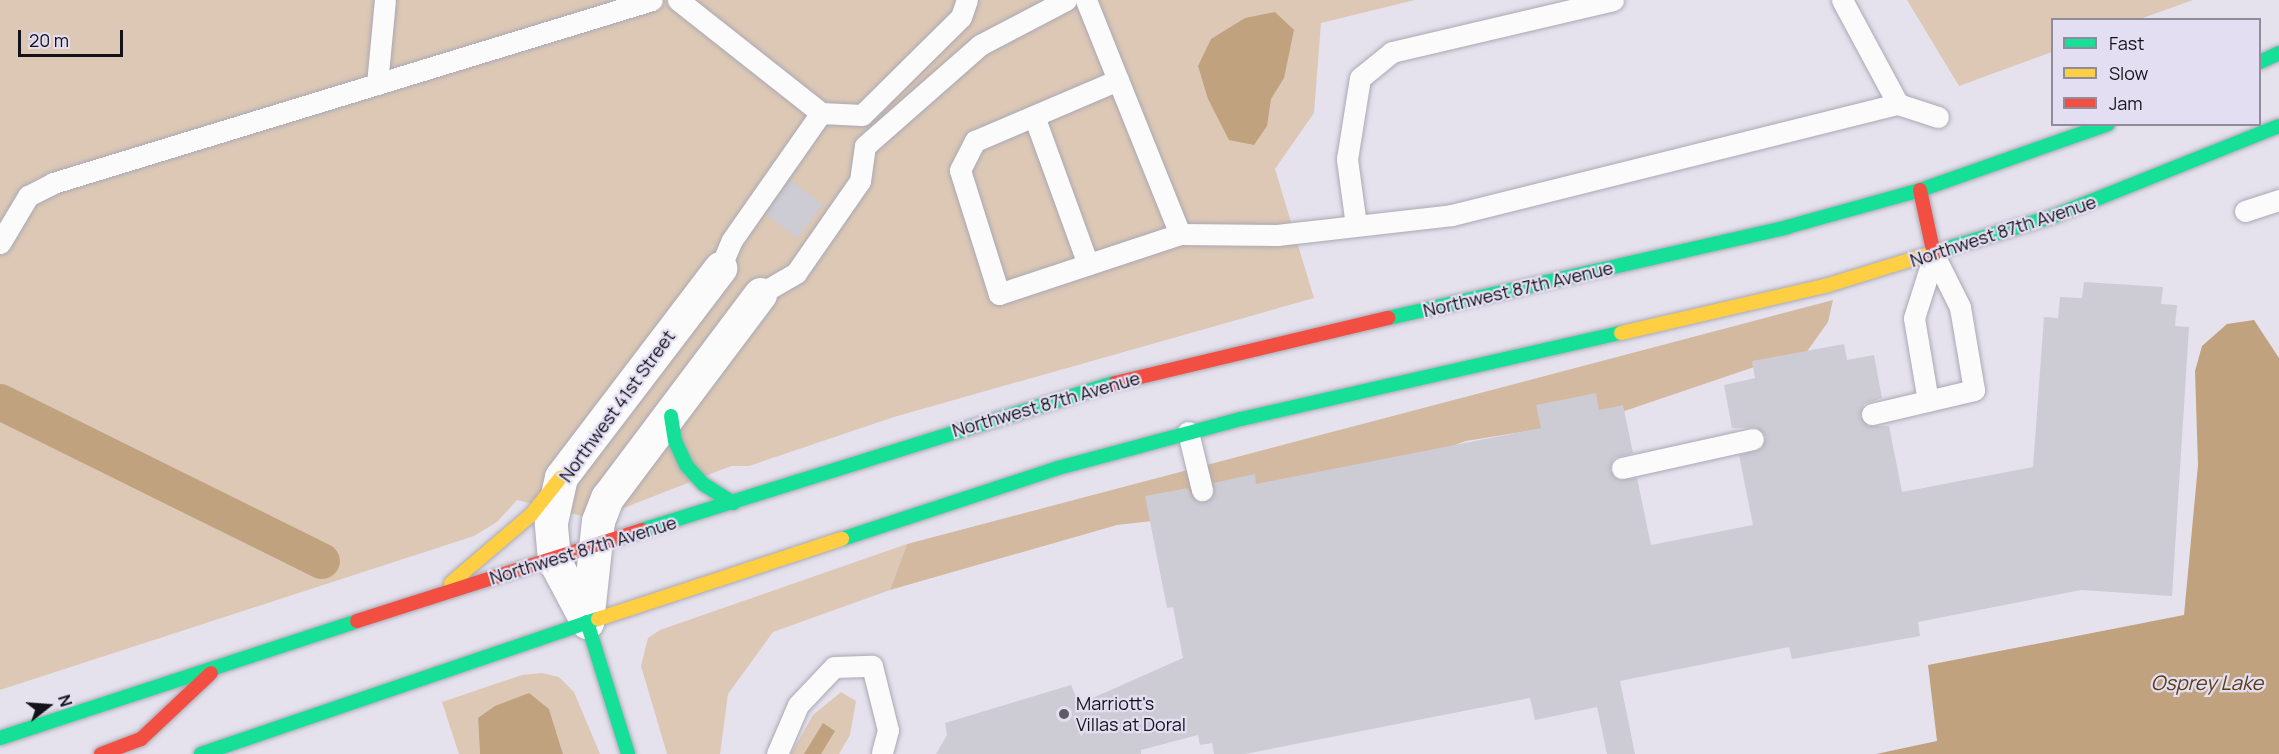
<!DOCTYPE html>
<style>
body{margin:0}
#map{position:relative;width:2279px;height:754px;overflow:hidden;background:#e5e2ee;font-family:Manrope,sans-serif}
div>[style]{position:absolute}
.green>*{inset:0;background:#dcc8b5}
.forest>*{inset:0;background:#d2b9a0}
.water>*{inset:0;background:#c1a27f}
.canal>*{height:36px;margin:-18px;padding:0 18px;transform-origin:18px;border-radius:18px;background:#c1a27f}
.building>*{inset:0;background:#cdcbd4;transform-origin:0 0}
.roads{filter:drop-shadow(0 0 2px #aba8b2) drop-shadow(0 0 2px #aba8b2)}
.lane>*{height:21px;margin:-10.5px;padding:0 10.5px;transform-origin:10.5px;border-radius:10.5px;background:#fbfbfc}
.street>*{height:33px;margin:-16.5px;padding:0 16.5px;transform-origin:16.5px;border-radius:16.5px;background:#fbfbfc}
.fast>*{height:14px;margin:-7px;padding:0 7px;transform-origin:7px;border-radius:7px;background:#16e098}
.slow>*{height:14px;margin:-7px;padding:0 7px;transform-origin:7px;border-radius:7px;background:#ffcf43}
.jam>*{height:14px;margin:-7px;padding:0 7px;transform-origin:7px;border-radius:7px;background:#f24e42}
.dots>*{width:16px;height:16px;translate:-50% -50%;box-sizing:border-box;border:3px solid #e3def2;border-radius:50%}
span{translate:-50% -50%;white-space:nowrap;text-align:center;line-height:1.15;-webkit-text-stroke:4.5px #e3def2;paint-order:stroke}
.street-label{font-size:18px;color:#141219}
.poi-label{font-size:18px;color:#141219}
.left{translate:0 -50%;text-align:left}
.water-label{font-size:20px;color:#5a3c10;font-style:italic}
.legend{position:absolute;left:2051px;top:18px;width:210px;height:108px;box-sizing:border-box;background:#e3def2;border:2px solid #908c9b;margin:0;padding:8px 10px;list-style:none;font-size:18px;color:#141219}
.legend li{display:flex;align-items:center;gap:12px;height:30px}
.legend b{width:30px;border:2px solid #908c9b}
.north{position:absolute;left:18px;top:676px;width:60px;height:60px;-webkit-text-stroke:4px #e3def2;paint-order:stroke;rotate:73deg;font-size:16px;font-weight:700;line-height:24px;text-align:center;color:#141219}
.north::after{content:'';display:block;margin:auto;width:21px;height:27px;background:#141219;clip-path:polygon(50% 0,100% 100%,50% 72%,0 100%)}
.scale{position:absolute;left:18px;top:30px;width:105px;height:27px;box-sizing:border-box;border:3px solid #141219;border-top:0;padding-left:8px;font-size:18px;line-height:21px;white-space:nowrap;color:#141219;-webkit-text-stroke:4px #e3def2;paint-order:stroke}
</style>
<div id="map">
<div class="green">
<div style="clip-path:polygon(0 0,1415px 0,1321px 23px,1314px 113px,1275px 169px,1314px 298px,894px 417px,749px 466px,731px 466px,621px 509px,582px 516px,517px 500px,497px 522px,474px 536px,0 690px)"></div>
<div style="clip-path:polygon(1907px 0,2193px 0,2140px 19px,2052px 20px,2052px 52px,1959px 86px)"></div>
<div style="clip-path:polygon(907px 544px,890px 590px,773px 632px,728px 694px,720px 754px,667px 754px,641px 666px,648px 638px,660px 630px)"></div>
<div style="clip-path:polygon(542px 673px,559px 677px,574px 692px,600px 754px,563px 754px,549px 709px,478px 718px,480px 754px,459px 754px,442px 702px,522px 675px)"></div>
<div style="clip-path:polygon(841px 692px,856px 701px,850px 735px,839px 754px,791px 754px,813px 715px)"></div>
</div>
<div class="forest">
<div style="clip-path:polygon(1833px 300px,1828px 322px,1803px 357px,1766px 363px,1601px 419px,1466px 441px,1285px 506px,1117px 525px,890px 590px,907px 544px)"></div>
</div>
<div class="water">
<div style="clip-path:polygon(1275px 12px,1294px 30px,1284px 78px,1271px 99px,1267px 126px,1254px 145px,1229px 140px,1208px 99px,1198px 66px,1211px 39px,1245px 18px)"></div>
<div style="clip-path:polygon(2254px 320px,2279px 358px,2279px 754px,1876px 754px,1937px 741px,1928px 665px,2184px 615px,2198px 465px,2195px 371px,2202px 346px,2227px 324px)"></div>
<div style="clip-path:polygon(529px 693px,549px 709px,563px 754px,480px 754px,478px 718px,495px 706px)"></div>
<div style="clip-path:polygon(823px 723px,835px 731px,821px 754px,804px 754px)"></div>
</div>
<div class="canal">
<div style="left:0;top:402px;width:359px;rotate:26.3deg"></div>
</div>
<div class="building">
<div style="left:790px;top:180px;width:41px;height:42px;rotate:37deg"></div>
<div style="clip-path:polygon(2084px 282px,2163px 287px,2161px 304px,2177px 305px,2175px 326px,2189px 327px,2172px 596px,2081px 590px,1918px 622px,1920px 636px,1792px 659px,1789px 647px,1620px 681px,1635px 754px,1607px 754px,1597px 707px,1535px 720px,1530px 698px,1245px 754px,1214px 754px,1212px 743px,1200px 745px,1198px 735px,1141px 750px,1141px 754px,936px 754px,947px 735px,945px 723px,1071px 685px,1079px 704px,1183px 658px,1173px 607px,1167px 608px,1145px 496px,1188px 488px,1193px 499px,1204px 502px,1214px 494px,1213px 483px,1255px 474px,1256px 484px,1541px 428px,1536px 405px,1596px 393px,1599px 410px,1623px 405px,1633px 453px,1614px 458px,1610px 470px,1619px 480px,1637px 478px,1651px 545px,1753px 525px,1739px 455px,1761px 449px,1766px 437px,1756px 427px,1732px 428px,1724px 385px,1755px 378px,1752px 361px,1844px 344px,1847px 360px,1874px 355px,1882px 398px,1864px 404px,1860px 416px,1868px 426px,1889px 426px,1902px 492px,2033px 467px,2044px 317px,2058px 318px,2060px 297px,2082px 298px)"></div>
</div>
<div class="roads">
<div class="lane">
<div style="left:678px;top:0;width:182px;rotate:38.3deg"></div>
<div style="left:1086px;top:0;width:86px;rotate:68.2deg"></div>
<div style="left:1118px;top:80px;width:166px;rotate:68.1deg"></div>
<div style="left:1180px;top:234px;width:191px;rotate:161.7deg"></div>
<div style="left:999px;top:294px;width:130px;rotate:-107.5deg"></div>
<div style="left:960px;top:170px;width:33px;rotate:-63deg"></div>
<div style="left:975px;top:141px;width:155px;rotate:-23.1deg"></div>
<div style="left:377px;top:84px;width:84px;rotate:-84.6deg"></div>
<div style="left:1898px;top:104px;width:42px;rotate:18deg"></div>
<div style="left:1034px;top:116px;width:158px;rotate:70deg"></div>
<div style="left:2245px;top:211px;width:36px;rotate:-18deg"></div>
<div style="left:1356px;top:225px;width:67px;rotate:-97.8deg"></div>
<div style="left:1347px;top:159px;width:82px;rotate:-80.9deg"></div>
<div style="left:1360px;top:78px;width:41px;rotate:-39.1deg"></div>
<div style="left:1392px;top:52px;width:227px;rotate:-13.2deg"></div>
<div style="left:1180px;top:234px;width:97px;rotate:0.6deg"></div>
<div style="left:1277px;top:235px;width:176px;rotate:-6.5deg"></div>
<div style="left:1452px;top:215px;width:460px;rotate:-14deg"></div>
<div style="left:1898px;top:104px;width:118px;rotate:-118.3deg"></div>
<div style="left:0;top:243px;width:55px;rotate:-59.2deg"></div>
<div style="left:28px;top:196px;width:28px;rotate:-27deg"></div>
<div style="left:53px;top:183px;width:626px;rotate:-16.99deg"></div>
<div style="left:720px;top:268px;width:30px;rotate:-67deg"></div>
<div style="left:732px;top:240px;width:155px;rotate:-55deg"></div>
<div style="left:821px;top:113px;width:41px;rotate:2.8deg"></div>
<div style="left:862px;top:115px;width:139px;rotate:-44.7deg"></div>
<div style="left:961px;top:17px;width:18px;rotate:-71deg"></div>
<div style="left:760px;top:294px;width:42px;rotate:-30.3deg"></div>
<div style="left:796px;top:273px;width:112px;rotate:-55.2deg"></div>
<div style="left:860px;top:181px;width:35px;rotate:-82deg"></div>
<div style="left:865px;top:146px;width:153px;rotate:-41.3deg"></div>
<div style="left:980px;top:45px;width:97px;rotate:-27.6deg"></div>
<div style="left:1928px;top:401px;width:84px;rotate:-99.6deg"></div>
<div style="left:1914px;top:318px;width:66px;rotate:-72.4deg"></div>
<div style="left:1872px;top:414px;width:105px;rotate:-13.2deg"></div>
<div style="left:1974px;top:390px;width:84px;rotate:-99.6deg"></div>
<div style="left:1960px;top:307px;width:58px;rotate:-116.6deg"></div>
<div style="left:1188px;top:432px;width:60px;rotate:76.4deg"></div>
<div style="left:1622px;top:468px;width:134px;rotate:-12.5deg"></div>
<div style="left:777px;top:754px;width:53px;rotate:-66.8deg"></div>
<div style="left:798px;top:705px;width:52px;rotate:-46.5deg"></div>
<div style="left:834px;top:667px;width:38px;rotate:-2deg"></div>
<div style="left:872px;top:666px;width:66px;rotate:76deg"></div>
<div style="left:888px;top:730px;width:23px;rotate:105deg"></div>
</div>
<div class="street">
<div style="left:587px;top:622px;width:70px;rotate:-118deg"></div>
<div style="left:554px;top:560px;width:38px;rotate:-95deg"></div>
<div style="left:551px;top:522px;width:46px;rotate:-77.5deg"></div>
<div style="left:561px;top:477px;width:263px;rotate:-52.7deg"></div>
<div style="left:587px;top:622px;width:102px;rotate:-83.8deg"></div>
<div style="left:598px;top:521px;width:25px;rotate:-69deg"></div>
<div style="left:607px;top:498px;width:255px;rotate:-53.1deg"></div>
</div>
<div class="fast">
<div style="left:2260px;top:62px;width:21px;rotate:-25deg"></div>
<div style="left:1942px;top:250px;width:117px;rotate:-16.9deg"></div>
<div style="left:2054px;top:216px;width:242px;rotate:-21.8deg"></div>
<div style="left:1388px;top:318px;width:409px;rotate:-12.8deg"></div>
<div style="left:1787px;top:227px;width:138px;rotate:-15.5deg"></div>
<div style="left:1920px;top:190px;width:199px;rotate:-19.3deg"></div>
<div style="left:671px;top:416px;width:25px;rotate:81deg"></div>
<div style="left:675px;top:441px;width:26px;rotate:65deg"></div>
<div style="left:686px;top:465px;width:25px;rotate:48deg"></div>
<div style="left:703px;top:484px;width:36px;rotate:32deg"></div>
<div style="left:642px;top:530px;width:495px;rotate:-17.3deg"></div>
<div style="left:842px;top:539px;width:227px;rotate:-18.2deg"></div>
<div style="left:1058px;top:468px;width:189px;rotate:-15deg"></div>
<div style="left:1241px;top:419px;width:390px;rotate:-12.8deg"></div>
<div style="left:587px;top:622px;width:138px;rotate:72.7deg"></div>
<div style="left:0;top:738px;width:376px;rotate:-18.1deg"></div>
<div style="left:201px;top:754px;width:419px;rotate:-18.8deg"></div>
</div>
<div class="slow">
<div style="left:1621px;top:333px;width:209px;rotate:-13deg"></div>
<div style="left:1825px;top:286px;width:122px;rotate:-17.1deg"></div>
<div style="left:451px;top:583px;width:105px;rotate:-40.4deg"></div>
<div style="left:531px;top:515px;width:48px;rotate:-51.7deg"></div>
<div style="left:598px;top:619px;width:257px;rotate:-18.2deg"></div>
</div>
<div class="jam">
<div style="left:1920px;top:190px;width:66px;rotate:77.8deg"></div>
<div style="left:1115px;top:383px;width:281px;rotate:-13.4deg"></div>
<div style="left:357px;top:621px;width:299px;rotate:-17.7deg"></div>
<div style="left:101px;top:754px;width:43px;rotate:-20.6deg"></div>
<div style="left:141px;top:739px;width:96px;rotate:-43.3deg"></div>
</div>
</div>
<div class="dots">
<div style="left:1064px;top:714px;background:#5d5b64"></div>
</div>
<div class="street-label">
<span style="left:2003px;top:231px;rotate:-18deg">Northwest 87th Avenue</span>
<span style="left:1518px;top:289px;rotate:-13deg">Northwest 87th Avenue</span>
<span style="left:1046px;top:404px;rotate:-16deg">Northwest 87th Avenue</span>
<span style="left:617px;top:406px;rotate:-54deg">Northwest 41st Street</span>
<span style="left:583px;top:550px;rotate:-17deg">Northwest 87th Avenue</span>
</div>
<div class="poi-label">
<span class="left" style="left:1076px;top:714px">Marriott's<br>Villas at Doral</span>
</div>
<div class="water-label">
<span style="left:2207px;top:682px">Osprey Lake</span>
</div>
<ul class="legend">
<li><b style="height:8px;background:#16e098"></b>Fast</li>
<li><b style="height:8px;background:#ffcf43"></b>Slow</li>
<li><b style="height:8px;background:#f24e42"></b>Jam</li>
</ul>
<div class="north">N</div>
<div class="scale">20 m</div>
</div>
